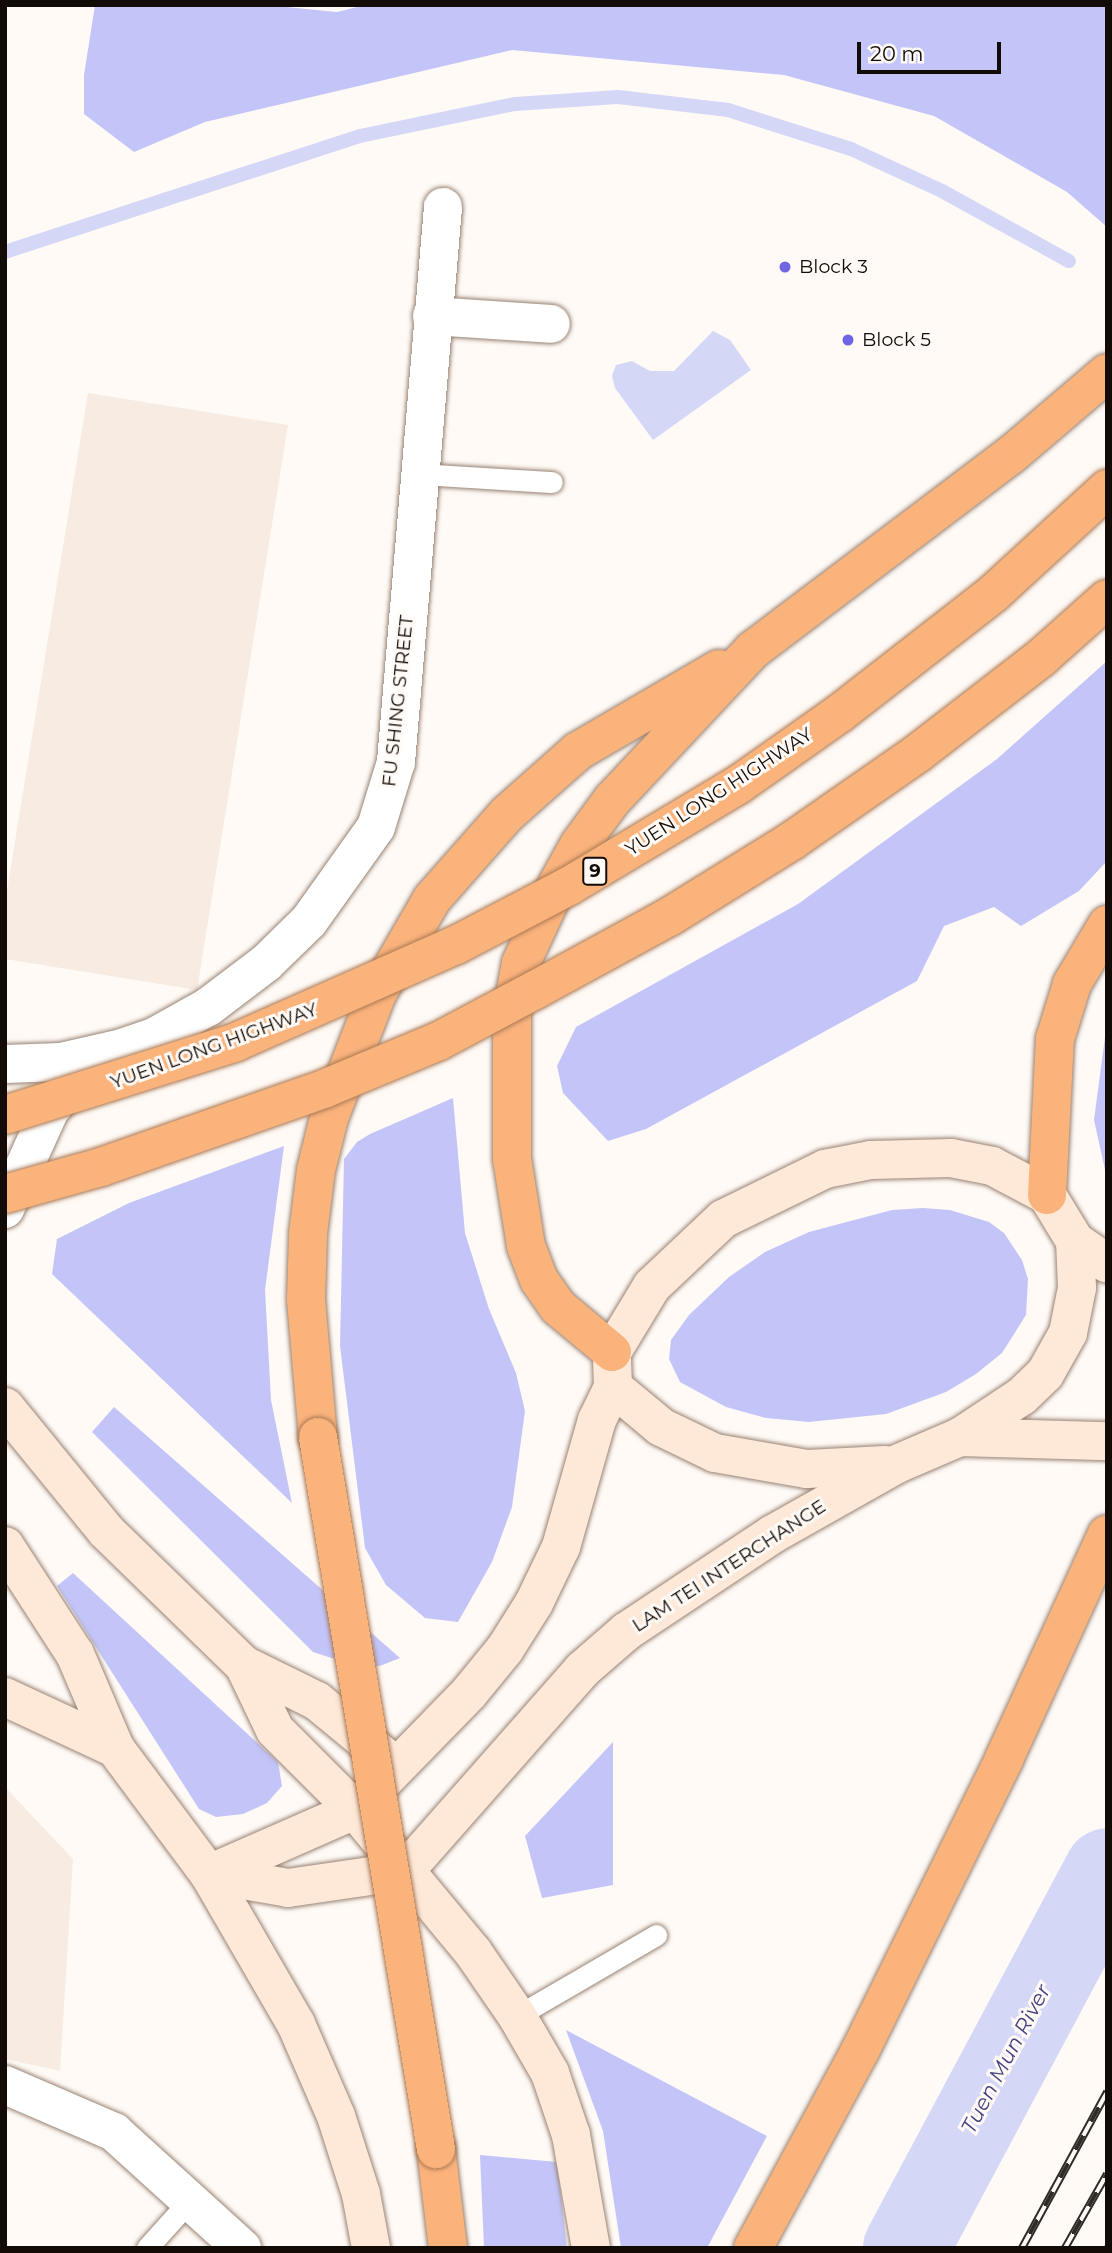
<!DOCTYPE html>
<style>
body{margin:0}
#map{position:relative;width:1112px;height:2253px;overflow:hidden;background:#fffaf6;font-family:Montserrat,sans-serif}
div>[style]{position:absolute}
.built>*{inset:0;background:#f7ebe2}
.green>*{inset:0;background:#c3c5f9}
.water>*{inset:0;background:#d5d7f7}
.stream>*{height:14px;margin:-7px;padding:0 7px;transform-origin:7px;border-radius:7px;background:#d5d7f7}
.river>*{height:86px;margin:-43px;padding:0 43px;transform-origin:43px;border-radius:43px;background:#d5d7f7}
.roads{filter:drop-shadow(0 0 2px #998373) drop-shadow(0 0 2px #998373)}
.lane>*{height:21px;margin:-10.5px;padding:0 10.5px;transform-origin:10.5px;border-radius:10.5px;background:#fff}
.street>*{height:38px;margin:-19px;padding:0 19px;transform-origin:19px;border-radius:19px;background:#fff}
.secondary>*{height:38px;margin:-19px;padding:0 19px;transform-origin:19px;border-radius:19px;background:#fee8d8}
.highway>*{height:38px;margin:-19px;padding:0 19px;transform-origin:19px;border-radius:19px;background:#fbb37c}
.tram>*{height:2px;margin:-1px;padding:0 1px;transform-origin:1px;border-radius:1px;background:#312a25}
.rail>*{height:8px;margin-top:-4px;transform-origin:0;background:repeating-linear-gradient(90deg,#fffaf6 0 16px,#312a25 0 32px);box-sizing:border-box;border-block:2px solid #312a25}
.bridges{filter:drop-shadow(0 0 2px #a97853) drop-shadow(0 0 2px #a97853)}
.highway-bridge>*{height:38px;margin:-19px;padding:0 19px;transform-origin:19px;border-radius:19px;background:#fbb37c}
.dots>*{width:19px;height:19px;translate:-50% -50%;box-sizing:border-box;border:4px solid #fffaf6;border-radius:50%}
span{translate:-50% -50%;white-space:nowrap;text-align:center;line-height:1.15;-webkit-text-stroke:6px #fffaf6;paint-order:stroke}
.shield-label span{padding:2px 5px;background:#fffaf6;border:2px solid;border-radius:5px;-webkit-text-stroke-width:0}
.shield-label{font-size:18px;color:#120b06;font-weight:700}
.poi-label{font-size:19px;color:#120b06}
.left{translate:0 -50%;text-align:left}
.street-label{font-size:19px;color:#120b06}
.water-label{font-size:21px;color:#434180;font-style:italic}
.frame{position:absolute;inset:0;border:7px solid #120b06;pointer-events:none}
.scale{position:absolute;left:857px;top:42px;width:144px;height:32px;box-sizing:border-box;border:4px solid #120b06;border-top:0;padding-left:9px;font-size:21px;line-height:24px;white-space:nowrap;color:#120b06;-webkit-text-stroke:5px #fffaf6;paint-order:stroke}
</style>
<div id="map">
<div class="built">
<div style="clip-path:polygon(88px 393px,288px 425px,197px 990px,5px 959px,5px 903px)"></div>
<div style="clip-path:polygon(5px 1787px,73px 1859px,60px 2071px,5px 2059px)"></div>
</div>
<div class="green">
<div style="clip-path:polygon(95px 5px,266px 5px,337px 12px,365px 5px,1107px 5px,1107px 227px,1067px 192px,934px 116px,784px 75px,512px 50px,205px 122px,134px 152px,84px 114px,84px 75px)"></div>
<div style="clip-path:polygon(1107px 661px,1107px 861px,1079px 891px,1021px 926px,994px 907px,944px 926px,917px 981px,646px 1129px,608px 1141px,563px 1093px,557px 1066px,576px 1027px,798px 904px,997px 759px)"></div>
<div style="clip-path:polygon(1107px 1022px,1107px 1179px,1094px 1120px)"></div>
<div style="clip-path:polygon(453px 1098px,465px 1233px,489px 1309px,516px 1373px,525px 1411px,512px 1507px,492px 1562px,458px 1622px,425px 1618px,386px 1585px,365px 1548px,340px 1346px,344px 1159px,357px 1142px,370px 1134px)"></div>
<div style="clip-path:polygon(284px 1146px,265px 1290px,271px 1400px,292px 1503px,52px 1274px,57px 1239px,129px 1203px)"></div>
<div style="clip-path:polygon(923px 1208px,950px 1210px,989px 1222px,1004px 1233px,1022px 1260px,1028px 1279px,1026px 1315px,1002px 1353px,976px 1374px,946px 1392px,886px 1414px,809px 1422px,766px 1418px,726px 1407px,680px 1382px,669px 1359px,671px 1340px,689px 1315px,729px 1277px,765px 1252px,809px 1232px,892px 1210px)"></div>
<div style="clip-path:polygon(114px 1407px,400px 1658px,380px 1666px,356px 1666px,313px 1652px,92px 1432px)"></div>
<div style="clip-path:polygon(73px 1573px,278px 1762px,282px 1786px,267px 1803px,243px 1814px,216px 1817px,199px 1809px,57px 1586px)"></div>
<div style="clip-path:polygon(613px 1742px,613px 1885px,542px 1898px,525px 1836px)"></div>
<div style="clip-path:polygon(566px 2030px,767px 2136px,707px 2248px,621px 2248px,603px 2131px)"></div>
<div style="clip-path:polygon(480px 2155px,557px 2162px,567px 2248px,484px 2248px)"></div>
</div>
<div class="water">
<div style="clip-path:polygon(713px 331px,730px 340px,751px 370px,653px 440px,615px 388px,612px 376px,616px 365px,632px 361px,650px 371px,674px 371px)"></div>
</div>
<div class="stream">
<div style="left:5px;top:252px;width:373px;rotate:-18.1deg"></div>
<div style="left:360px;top:136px;width:158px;rotate:-11.7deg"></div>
<div style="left:515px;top:104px;width:103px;rotate:-3.9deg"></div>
<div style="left:618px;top:97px;width:111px;rotate:6.7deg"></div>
<div style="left:728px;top:110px;width:129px;rotate:17.6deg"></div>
<div style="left:851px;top:149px;width:100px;rotate:24.8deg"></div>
<div style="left:942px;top:191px;width:145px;rotate:28.9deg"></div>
</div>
<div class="river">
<div style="left:906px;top:2248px;width:427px;rotate:-61.9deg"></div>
</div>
<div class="roads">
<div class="lane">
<div style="left:420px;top:474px;width:132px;rotate:3.5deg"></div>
<div style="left:517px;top:2016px;width:161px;rotate:-30.2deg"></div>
<div style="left:147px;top:2248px;width:64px;rotate:-48.1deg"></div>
</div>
<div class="street">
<div style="left:432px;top:316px;width:119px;rotate:3.8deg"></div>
<div style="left:5px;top:1064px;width:56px;rotate:-2deg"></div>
<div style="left:61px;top:1062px;width:63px;rotate:-12.9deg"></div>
<div style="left:122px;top:1048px;width:34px;rotate:-19deg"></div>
<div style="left:154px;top:1037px;width:62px;rotate:-29.1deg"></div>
<div style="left:208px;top:1007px;width:73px;rotate:-37.2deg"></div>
<div style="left:266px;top:963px;width:60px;rotate:-44.3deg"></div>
<div style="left:309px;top:921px;width:115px;rotate:-54.5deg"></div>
<div style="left:376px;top:827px;width:68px;rotate:-72.9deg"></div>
<div style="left:396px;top:762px;width:557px;rotate:-85.16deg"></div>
<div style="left:5px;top:1209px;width:109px;rotate:-65.6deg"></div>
<div style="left:50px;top:1110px;width:38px;rotate:-50deg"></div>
<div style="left:5px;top:2085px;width:119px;rotate:23.3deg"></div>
<div style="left:114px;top:2132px;width:173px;rotate:42.2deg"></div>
</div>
<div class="secondary">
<div style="left:613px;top:1387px;width:62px;rotate:39.8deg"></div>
<div style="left:661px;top:1427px;width:60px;rotate:25.7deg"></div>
<div style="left:715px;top:1453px;width:93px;rotate:9.9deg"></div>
<div style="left:807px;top:1469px;width:78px;rotate:-2.9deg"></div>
<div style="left:5px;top:1407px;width:160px;rotate:50.8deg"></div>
<div style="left:106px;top:1531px;width:192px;rotate:44.2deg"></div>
<div style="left:244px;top:1665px;width:72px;rotate:64.5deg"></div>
<div style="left:275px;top:1730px;width:113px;rotate:45deg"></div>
<div style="left:355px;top:1810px;width:185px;rotate:50.3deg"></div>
<div style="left:473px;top:1952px;width:78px;rotate:55.5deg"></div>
<div style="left:517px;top:2016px;width:66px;rotate:59.9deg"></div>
<div style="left:550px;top:2073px;width:65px;rotate:71.3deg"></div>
<div style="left:571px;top:2135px;width:115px;rotate:80deg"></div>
<div style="left:960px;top:1437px;width:147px;rotate:1.6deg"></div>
<div style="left:5px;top:1546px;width:129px;rotate:57.1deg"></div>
<div style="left:75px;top:1654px;width:102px;rotate:66.9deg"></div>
<div style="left:115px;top:1748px;width:157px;rotate:53.3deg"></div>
<div style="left:209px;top:1874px;width:173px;rotate:59.9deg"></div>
<div style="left:296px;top:2024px;width:100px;rotate:66.5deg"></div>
<div style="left:336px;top:2116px;width:82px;rotate:72.2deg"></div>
<div style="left:361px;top:2194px;width:55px;rotate:79.5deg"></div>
<div style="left:244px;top:1665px;width:81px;rotate:26.3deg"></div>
<div style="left:317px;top:1701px;width:89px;rotate:39.6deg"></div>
<div style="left:5px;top:1697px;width:121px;rotate:24.9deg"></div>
<div style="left:209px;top:1874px;width:159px;rotate:-23.7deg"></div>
<div style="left:355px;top:1810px;width:163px;rotate:-45.7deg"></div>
<div style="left:469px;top:1693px;width:57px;rotate:-50.7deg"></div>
<div style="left:505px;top:1649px;width:54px;rotate:-57.8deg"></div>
<div style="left:534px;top:1603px;width:62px;rotate:-64.3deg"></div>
<div style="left:561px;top:1547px;width:132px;rotate:-74.2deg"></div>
<div style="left:597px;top:1420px;width:37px;rotate:-64deg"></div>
<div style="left:613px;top:1387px;width:35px;rotate:-92deg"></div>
<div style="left:612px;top:1352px;width:77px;rotate:-58.8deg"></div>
<div style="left:652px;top:1286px;width:98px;rotate:-43.3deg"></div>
<div style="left:723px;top:1219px;width:114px;rotate:-26.1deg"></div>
<div style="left:825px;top:1169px;width:47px;rotate:-11.1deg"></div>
<div style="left:871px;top:1160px;width:80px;rotate:-1.4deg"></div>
<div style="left:951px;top:1158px;width:42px;rotate:11deg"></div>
<div style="left:992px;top:1166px;width:62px;rotate:27.8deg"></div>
<div style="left:1047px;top:1195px;width:54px;rotate:58.7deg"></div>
<div style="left:1075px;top:1241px;width:39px;rotate:35deg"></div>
<div style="left:209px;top:1874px;width:80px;rotate:10deg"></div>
<div style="left:288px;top:1888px;width:118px;rotate:-8.3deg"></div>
<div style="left:405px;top:1871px;width:268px;rotate:-48.6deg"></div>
<div style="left:582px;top:1670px;width:60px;rotate:-40.9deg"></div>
<div style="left:627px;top:1631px;width:175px;rotate:-33.6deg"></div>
<div style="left:773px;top:1534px;width:142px;rotate:-29.4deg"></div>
<div style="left:897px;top:1464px;width:69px;rotate:-23.2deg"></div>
<div style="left:960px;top:1437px;width:74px;rotate:-33.5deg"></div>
<div style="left:1022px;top:1396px;width:32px;rotate:-44deg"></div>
<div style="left:1045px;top:1374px;width:47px;rotate:-60.7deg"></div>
<div style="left:1068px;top:1333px;width:46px;rotate:-78.7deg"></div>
<div style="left:1077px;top:1288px;width:47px;rotate:-92.4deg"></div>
</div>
<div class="highway">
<div style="left:1047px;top:1195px;width:156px;rotate:-87.1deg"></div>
<div style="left:1055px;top:1039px;width:58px;rotate:-72.8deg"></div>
<div style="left:1072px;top:984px;width:69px;rotate:-59.3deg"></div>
<div style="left:612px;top:1352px;width:70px;rotate:-140.2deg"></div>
<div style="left:558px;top:1307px;width:33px;rotate:-125deg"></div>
<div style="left:539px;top:1280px;width:36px;rotate:-111deg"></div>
<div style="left:526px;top:1246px;width:88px;rotate:-99.1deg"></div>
<div style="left:512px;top:1159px;width:148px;rotate:-90deg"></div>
<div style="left:512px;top:1011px;width:49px;rotate:-79.4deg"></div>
<div style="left:521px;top:963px;width:88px;rotate:-65.2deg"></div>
<div style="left:558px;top:883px;width:43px;rotate:-61.1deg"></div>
<div style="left:579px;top:845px;width:56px;rotate:-53.7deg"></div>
<div style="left:612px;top:800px;width:206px;rotate:-46.8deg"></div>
<div style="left:753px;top:650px;width:323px;rotate:-37.1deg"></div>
<div style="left:1011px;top:455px;width:126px;rotate:-40.5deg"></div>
<div style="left:318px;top:1437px;width:139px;rotate:-95deg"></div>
<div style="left:306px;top:1299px;width:65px;rotate:-88.2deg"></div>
<div style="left:308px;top:1234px;width:64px;rotate:-82.9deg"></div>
<div style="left:316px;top:1170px;width:54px;rotate:-76deg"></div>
<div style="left:329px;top:1118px;width:133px;rotate:-68.8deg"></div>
<div style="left:377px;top:994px;width:110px;rotate:-59.9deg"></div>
<div style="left:432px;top:899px;width:113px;rotate:-48.6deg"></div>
<div style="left:507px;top:814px;width:95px;rotate:-41.6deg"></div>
<div style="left:578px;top:751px;width:163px;rotate:-30.2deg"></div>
<div style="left:436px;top:2149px;width:100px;rotate:83.1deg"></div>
<div style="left:753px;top:2248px;width:224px;rotate:-61.5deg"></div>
<div style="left:860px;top:2051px;width:326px;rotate:-63.7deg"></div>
<div style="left:1004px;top:1759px;width:247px;rotate:-65.4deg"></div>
</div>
</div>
<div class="tram">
<div style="left:1104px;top:2248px;width:5px;rotate:-53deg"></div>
</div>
<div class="rail">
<div style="left:1022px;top:2248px;width:178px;rotate:-61.4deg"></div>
<div style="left:1065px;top:2248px;width:85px;rotate:-60.4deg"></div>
</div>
<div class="bridges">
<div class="highway-bridge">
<div style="left:5px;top:1115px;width:242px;rotate:-17.5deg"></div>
<div style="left:236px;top:1042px;width:240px;rotate:-23.8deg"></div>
<div style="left:456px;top:945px;width:127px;rotate:-27.6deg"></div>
<div style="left:569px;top:886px;width:197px;rotate:-30.9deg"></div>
<div style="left:738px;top:785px;width:125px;rotate:-35.2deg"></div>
<div style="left:840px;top:713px;width:195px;rotate:-37.9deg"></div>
<div style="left:994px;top:593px;width:154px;rotate:-42.6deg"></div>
<div style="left:5px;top:1194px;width:100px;rotate:-15.7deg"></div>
<div style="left:101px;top:1167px;width:238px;rotate:-19.3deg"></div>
<div style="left:326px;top:1088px;width:122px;rotate:-22.6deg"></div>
<div style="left:439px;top:1041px;width:109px;rotate:-28deg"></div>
<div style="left:535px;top:990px;width:153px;rotate:-28.6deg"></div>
<div style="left:669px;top:917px;width:146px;rotate:-31.8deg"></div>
<div style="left:793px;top:840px;width:152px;rotate:-34.8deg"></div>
<div style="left:918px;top:753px;width:157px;rotate:-37.7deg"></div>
<div style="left:1042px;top:657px;width:87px;rotate:-41.7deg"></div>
<div style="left:318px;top:1437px;width:722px;rotate:80.59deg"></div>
</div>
</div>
<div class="dots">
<div style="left:785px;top:267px;background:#6f66e1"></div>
<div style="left:848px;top:340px;background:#6f66e1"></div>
</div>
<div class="shield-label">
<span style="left:595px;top:871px">9</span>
</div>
<div class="poi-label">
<span class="left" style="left:799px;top:267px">Block 3</span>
<span class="left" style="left:862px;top:340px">Block 5</span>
</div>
<div class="street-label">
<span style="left:398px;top:701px;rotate:-84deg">FU SHING STREET</span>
<span style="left:719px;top:792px;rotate:-33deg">YUEN LONG HIGHWAY</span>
<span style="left:214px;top:1046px;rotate:-20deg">YUEN LONG HIGHWAY</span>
<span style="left:729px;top:1566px;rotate:-33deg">LAM TEI INTERCHANGE</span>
</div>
<div class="water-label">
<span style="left:1006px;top:2059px;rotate:-62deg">Tuen Mun River</span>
</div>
<div class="frame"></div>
<div class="scale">20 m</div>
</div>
